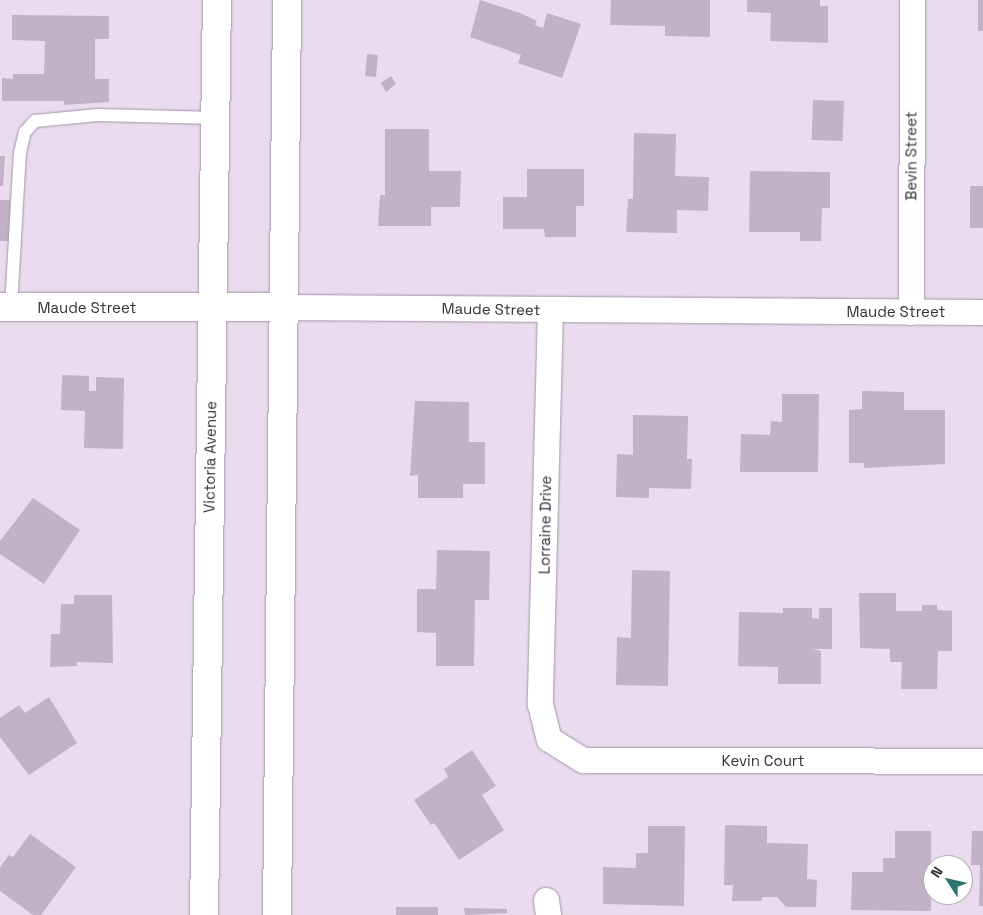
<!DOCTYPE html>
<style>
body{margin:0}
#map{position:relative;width:983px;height:915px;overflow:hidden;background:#eadbef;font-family:"Space Grotesk",sans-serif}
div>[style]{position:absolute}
.building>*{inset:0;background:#c1b2c6;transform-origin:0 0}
.roads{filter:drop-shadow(0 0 1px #a496a9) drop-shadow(0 0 1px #a496a9)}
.lane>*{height:12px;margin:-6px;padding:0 6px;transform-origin:6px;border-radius:6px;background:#fff}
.street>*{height:25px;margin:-12.5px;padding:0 12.5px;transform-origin:12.5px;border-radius:12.5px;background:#fff}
.secondary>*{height:28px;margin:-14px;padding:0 14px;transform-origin:14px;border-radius:14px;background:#fff}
span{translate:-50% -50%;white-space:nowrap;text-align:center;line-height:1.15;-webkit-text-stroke:4px #fff;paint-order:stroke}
.street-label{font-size:15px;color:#352f37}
.north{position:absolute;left:923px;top:855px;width:50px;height:50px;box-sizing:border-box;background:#fff;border:1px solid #aeacaf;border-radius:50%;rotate:305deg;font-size:14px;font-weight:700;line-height:20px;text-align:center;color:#352f37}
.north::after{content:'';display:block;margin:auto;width:18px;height:22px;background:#2c746e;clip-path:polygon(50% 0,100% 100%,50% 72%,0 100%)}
</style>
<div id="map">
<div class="building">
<div style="clip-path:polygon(480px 0,520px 13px,537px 21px,535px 25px,543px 28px,547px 13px,581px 24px,562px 78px,518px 63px,521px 55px,470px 37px)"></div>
<div style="clip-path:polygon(611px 0,710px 0,710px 37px,665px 36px,665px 26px,610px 25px)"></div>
<div style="clip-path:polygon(747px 0,820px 0,820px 6px,828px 6px,828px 43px,770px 41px,771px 13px,747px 12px)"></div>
<div style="left:978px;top:0;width:5px;height:31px"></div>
<div style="clip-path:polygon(12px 15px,109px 16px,109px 39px,95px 39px,95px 79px,109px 79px,109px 102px,64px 105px,64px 101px,2px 101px,2px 78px,13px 79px,13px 74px,44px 74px,45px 41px,12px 40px)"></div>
<div style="left:367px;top:54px;width:11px;height:22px;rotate:5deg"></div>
<div style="clip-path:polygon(391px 76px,396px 84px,386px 92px,381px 83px)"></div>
<div style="left:813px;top:100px;width:31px;height:40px;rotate:2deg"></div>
<div style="clip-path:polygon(385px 129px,429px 129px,429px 171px,461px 171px,460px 207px,431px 207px,431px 226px,378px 226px,380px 195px,385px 195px)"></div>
<div style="clip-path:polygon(634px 133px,676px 134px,675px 176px,709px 177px,708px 211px,677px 210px,677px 233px,626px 232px,628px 199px,633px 199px)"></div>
<div style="clip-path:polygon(0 156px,5px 156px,3px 186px,0 186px)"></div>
<div style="clip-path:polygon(527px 169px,584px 169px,584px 206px,576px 206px,576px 237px,545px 237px,544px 229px,503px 229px,503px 197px,527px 197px)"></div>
<div style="clip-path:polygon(750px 171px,830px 172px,830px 208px,822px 208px,821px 241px,800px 241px,800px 232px,749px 232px)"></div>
<div style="left:970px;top:186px;width:13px;height:42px"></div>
<div style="left:0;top:200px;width:10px;height:41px"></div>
<div style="clip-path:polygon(62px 375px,89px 376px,89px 391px,96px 391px,96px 377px,124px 378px,123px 449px,84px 448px,85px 411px,61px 410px)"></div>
<div style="clip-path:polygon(862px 391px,904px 392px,904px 410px,945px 410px,945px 464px,864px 468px,864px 463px,849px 463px,849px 410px,862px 409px)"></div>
<div style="clip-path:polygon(782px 394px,819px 394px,818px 472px,740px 472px,741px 434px,770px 435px,771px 421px,782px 422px)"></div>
<div style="clip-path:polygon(415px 401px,469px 402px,469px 442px,485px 442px,485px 484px,463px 484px,463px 498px,418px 498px,418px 475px,410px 476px)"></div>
<div style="clip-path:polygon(633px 415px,688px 416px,687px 459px,692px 459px,691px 489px,649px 488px,649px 498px,616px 497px,617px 454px,633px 455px)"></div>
<div style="clip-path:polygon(33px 498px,80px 530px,44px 584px,0 554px,0 541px)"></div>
<div style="clip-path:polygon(437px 550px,490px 551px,489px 600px,475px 600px,474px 666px,436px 666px,436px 633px,417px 632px,417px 589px,436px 589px)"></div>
<div style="clip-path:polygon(632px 570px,670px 571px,668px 686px,616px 685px,617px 637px,631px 638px)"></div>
<div style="clip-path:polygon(859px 593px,896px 593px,896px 611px,922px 611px,922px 605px,937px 605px,937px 610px,952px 611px,952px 651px,938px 651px,937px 689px,901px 689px,902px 662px,890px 662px,890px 649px,860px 648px)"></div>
<div style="clip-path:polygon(74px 595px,112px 595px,113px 663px,77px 662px,77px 666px,50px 667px,51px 634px,60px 634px,61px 604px,74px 604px)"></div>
<div style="clip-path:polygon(783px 608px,812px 608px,812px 618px,819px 619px,819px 608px,832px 608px,832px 649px,812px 649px,821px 651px,821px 684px,778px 684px,778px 667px,738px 666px,739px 612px,783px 613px)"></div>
<div style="clip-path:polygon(49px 697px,77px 743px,29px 775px,0 737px,0 718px,19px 705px,25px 713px)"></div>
<div style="clip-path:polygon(472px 750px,496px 786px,482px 795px,504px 830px,459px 860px,434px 823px,431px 825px,414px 800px,448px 777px,444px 769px)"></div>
<div style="clip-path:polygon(725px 825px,767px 826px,767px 843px,808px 844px,807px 879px,817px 880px,816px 907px,786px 907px,777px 897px,762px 897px,762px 901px,732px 901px,733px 885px,724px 885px)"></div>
<div style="clip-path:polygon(648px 826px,685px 826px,684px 906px,603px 904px,603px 867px,636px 868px,636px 853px,648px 853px)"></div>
<div style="clip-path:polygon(895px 831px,931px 831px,931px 911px,851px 910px,852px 872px,883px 872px,883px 858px,895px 858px)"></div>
<div style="clip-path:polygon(972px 831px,983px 831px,983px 906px,979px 906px,980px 865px,971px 865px)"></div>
<div style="clip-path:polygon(30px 834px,76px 867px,41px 915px,33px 915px,0 891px,0 867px,9px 855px,13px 857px)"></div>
<div style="left:396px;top:907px;width:42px;height:8px"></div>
<div style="clip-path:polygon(464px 908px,507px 909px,507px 913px,465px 915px)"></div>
</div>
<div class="roads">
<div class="lane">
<div style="left:11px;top:307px;width:154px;rotate:-86.7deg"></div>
<div style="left:20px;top:153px;width:22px;rotate:-77deg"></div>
<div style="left:25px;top:132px;width:15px;rotate:-48deg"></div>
<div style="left:35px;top:121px;width:63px;rotate:-5.4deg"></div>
<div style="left:98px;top:115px;width:118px;rotate:1.5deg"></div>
</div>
<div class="street">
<div style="left:283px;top:307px;width:700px;rotate:0.41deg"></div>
<div style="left:550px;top:310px;width:394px;rotate:91.5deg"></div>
<div style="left:540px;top:704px;width:36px;rotate:76deg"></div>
<div style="left:549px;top:739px;width:40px;rotate:32deg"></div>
<div style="left:583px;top:760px;width:400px;rotate:0.1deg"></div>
<div style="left:911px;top:312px;width:312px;rotate:-89.8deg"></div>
<div style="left:546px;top:900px;width:15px;rotate:82deg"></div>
</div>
<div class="secondary">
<div style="left:0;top:307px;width:283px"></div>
<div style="left:204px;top:915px;width:915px;rotate:-89.19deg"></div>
<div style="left:277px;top:915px;width:915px;rotate:-89.37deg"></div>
</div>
</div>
<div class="street-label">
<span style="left:911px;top:156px;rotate:-90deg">Bevin Street</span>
<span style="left:87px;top:308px">Maude Street</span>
<span style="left:491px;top:309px;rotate:1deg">Maude Street</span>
<span style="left:896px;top:312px">Maude Street</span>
<span style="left:210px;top:457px;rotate:-89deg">Victoria Avenue</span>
<span style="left:545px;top:525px;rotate:-89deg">Lorraine Drive</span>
<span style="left:763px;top:761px">Kevin Court</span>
</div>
<div class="north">N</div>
</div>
